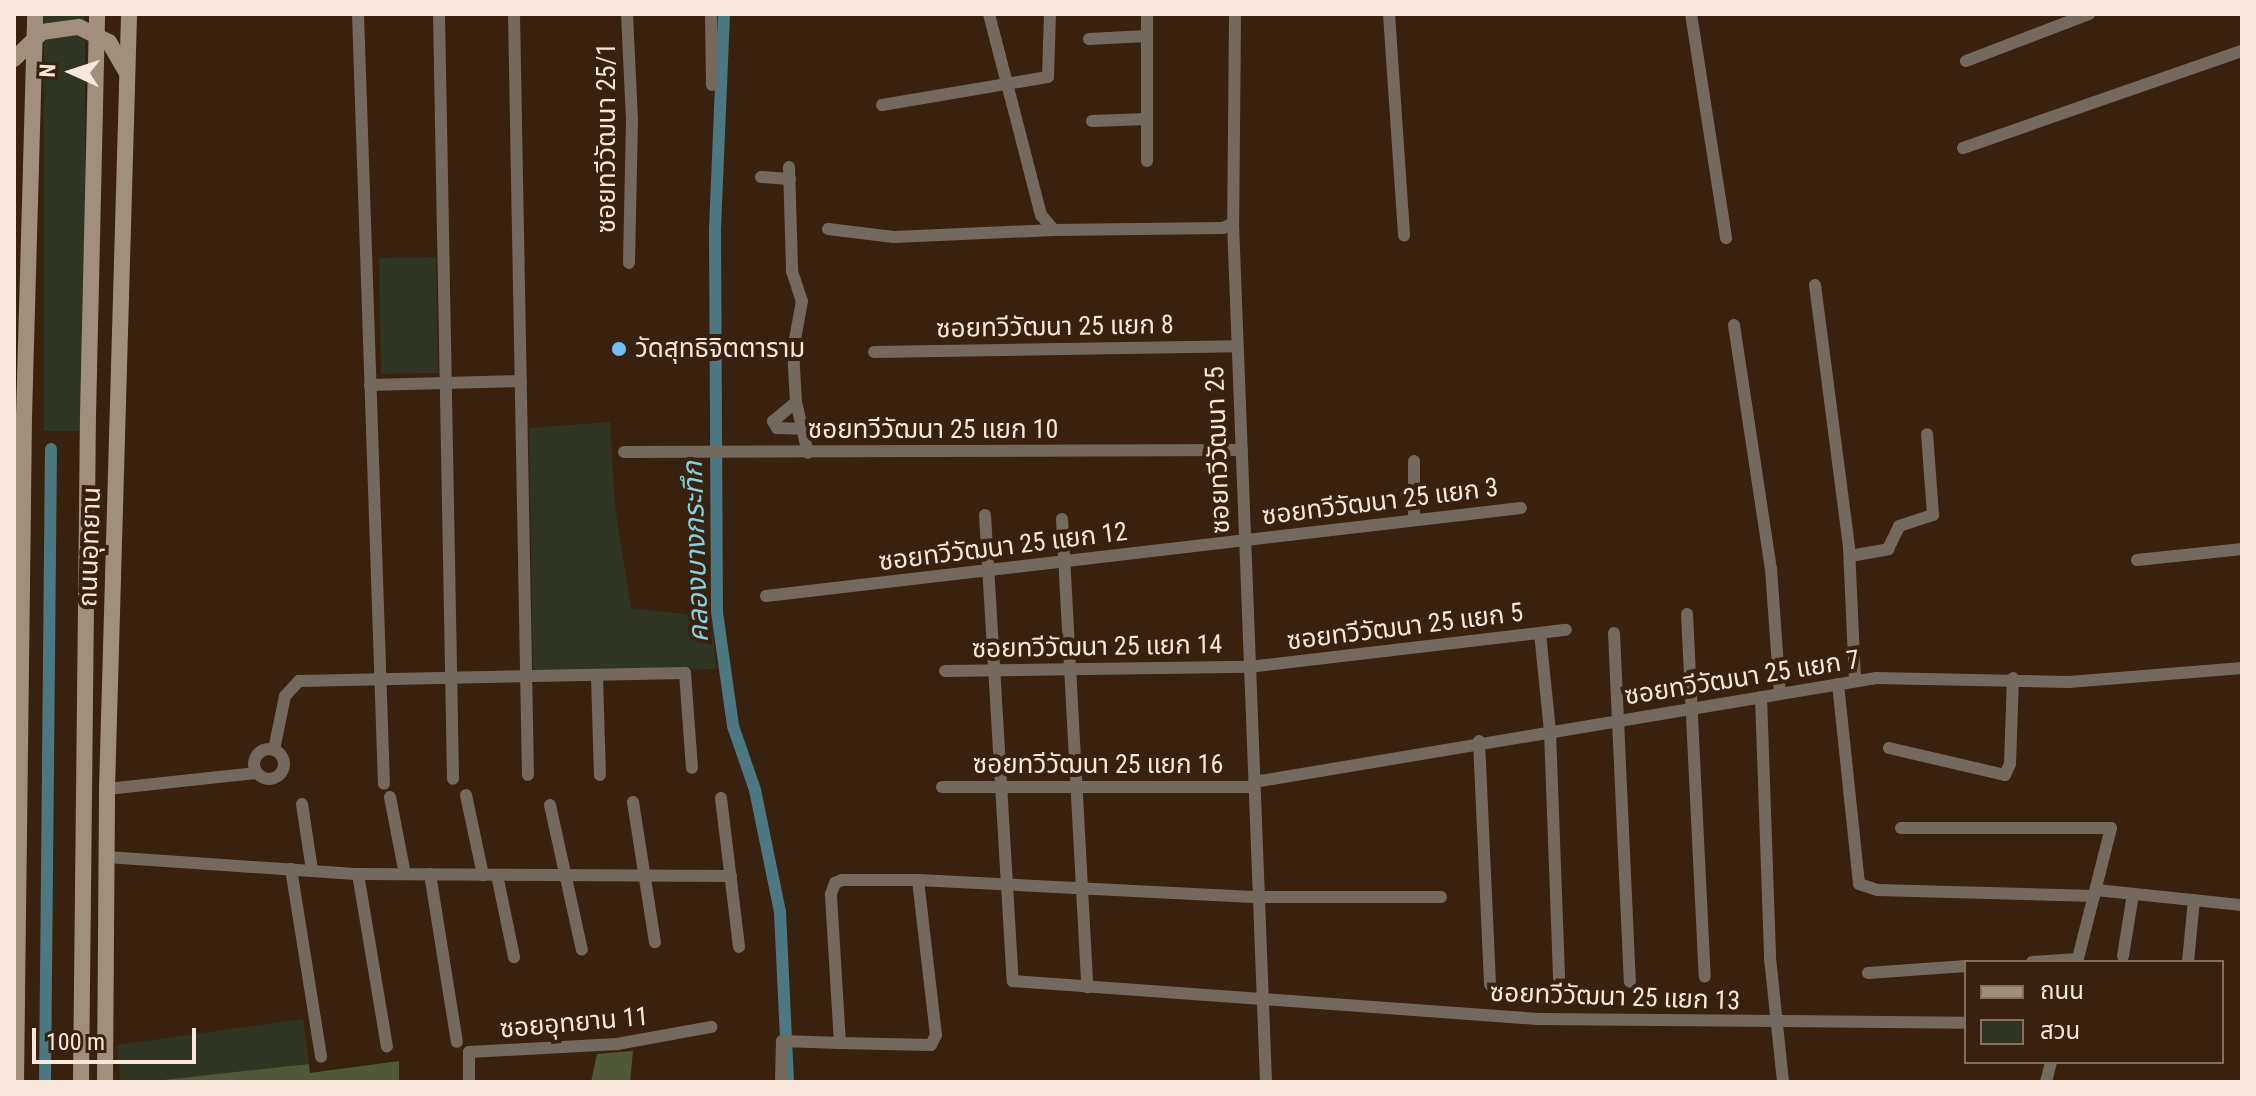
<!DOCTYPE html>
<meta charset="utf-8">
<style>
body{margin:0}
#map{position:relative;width:2256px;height:1096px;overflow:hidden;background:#38210e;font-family:"Roboto Condensed","Noto Sans Thai",sans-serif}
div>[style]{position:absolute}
.green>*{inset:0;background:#2f3522;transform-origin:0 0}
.forest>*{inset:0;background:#4f5939}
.canal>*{height:12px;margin:-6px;padding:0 6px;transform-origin:6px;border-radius:6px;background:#4b7881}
.street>*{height:12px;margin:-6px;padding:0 6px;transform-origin:6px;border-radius:6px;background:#74695f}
.street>.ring{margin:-6px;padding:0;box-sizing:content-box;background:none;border:12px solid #74695f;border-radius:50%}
.secondary>*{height:16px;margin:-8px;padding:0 8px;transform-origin:8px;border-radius:8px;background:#a08e7e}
.secondary-bridge>*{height:16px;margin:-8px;padding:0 8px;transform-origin:8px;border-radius:8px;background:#a08e7e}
.dots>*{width:22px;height:22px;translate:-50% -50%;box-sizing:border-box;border:4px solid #38210e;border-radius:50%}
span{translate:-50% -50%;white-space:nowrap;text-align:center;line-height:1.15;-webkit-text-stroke:8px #38210e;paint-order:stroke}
.street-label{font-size:26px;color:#f7e7dc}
.poi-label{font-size:26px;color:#f7e7dc}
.left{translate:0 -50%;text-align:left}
.water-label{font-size:28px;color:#83d2e1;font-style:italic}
.frame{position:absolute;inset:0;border:16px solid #f7e7dc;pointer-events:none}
.legend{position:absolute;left:1964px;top:960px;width:260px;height:104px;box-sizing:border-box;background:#38210e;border:2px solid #847060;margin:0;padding:10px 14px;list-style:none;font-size:24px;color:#f7e7dc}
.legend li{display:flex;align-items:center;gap:16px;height:40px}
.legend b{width:40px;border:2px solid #847060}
.north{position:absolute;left:32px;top:32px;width:80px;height:80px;-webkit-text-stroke:6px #38210e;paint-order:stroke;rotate:273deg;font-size:22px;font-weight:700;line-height:32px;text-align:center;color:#f7e7dc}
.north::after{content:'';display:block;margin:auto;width:28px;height:36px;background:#f7e7dc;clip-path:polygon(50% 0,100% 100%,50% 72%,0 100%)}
.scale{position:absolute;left:32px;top:1028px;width:164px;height:36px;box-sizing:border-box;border:4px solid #f7e7dc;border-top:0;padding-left:10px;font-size:24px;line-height:28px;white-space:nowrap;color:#f7e7dc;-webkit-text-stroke:6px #38210e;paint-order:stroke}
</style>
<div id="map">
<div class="green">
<div style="left:44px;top:14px;width:41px;height:417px"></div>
<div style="left:436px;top:257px;width:116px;height:57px;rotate:89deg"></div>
<div style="clip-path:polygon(610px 422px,615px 507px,631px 608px,712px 617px,716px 669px,533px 673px,529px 428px)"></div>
<div style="left:303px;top:1019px;width:45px;height:189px;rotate:82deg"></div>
</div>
<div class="forest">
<div style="clip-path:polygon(633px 1051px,630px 1082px,591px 1082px,597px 1054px)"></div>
<div style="clip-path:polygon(399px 1061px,399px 1082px,146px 1082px,309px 1064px,310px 1073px)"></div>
</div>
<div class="canal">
<div style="left:724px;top:14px;width:219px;rotate:92.4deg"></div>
<div style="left:715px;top:233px;width:379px;rotate:89.7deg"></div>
<div style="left:717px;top:612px;width:115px;rotate:82deg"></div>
<div style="left:733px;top:726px;width:68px;rotate:71deg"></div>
<div style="left:755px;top:790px;width:125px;rotate:78.4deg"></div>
<div style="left:780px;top:912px;width:170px;rotate:87.3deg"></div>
<div style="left:45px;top:1082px;width:633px;rotate:-89.46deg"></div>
</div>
<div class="street">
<div style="left:358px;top:14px;width:770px;rotate:88.07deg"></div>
<div style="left:439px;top:14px;width:765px;rotate:88.95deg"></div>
<div style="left:514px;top:14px;width:761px;rotate:88.95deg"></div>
<div style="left:627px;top:14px;width:105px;rotate:87.3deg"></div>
<div style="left:632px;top:119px;width:144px;rotate:91.2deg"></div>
<div style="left:711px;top:14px;width:71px;rotate:89.2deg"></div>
<div style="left:989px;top:14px;width:208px;rotate:75.5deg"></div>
<div style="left:1041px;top:215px;width:20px;rotate:49deg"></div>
<div style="left:1054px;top:230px;width:169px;rotate:-0.7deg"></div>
<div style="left:1223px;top:228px;width:11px;rotate:-27deg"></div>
<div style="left:1147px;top:14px;width:147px;rotate:90deg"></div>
<div style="left:1235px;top:14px;width:209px;rotate:90.5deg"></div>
<div style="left:1233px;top:223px;width:860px;rotate:87.8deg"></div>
<div style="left:1389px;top:14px;width:222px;rotate:86.1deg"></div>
<div style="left:1691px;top:14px;width:227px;rotate:81.1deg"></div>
<div style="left:1089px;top:39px;width:58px;rotate:-3deg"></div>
<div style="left:1966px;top:61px;width:132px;rotate:-20.9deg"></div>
<div style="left:882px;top:105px;width:168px;rotate:-9.6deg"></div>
<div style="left:1048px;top:77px;width:63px;rotate:-88.2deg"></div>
<div style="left:1092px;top:121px;width:55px;rotate:-2.1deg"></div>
<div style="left:1963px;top:148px;width:295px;rotate:-19.2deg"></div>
<div style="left:789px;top:167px;width:104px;rotate:88.3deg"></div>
<div style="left:792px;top:271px;width:32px;rotate:72deg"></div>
<div style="left:802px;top:301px;width:50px;rotate:100.4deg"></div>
<div style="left:793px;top:350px;width:52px;rotate:86.7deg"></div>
<div style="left:796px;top:402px;width:30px;rotate:140deg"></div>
<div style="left:773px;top:421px;width:8px;rotate:60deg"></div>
<div style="left:777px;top:428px;width:25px;rotate:2deg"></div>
<div style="left:761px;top:177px;width:29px;rotate:4deg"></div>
<div style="left:828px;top:229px;width:66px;rotate:6.9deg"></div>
<div style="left:894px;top:237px;width:160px;rotate:-2.5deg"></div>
<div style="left:1815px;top:285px;width:265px;rotate:82.6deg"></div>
<div style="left:1849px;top:548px;width:133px;rotate:87.4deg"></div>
<div style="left:1734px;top:325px;width:247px;rotate:81.4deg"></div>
<div style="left:1771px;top:569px;width:125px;rotate:85.9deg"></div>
<div style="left:874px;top:352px;width:362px;rotate:-0.9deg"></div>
<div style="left:370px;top:385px;width:151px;rotate:-1.5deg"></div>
<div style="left:796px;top:402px;width:52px;rotate:76.8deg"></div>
<div style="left:624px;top:452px;width:618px;rotate:-0.19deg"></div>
<div style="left:985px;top:515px;width:467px;rotate:86.6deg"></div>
<div style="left:1013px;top:981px;width:526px;rotate:4.14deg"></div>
<div style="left:1538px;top:1019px;width:428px;rotate:0.5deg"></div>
<div style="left:1414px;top:518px;width:57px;rotate:-90deg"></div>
<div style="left:1062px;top:519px;width:469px;rotate:86.9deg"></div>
<div style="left:1850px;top:556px;width:39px;rotate:-10deg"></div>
<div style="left:1888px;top:549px;width:25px;rotate:-64deg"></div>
<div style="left:1899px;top:526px;width:36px;rotate:-18deg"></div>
<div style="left:1933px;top:515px;width:81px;rotate:-94.2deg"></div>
<div style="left:2137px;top:560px;width:106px;rotate:-6deg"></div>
<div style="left:766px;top:596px;width:760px;rotate:-6.65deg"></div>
<div style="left:1687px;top:614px;width:363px;rotate:87.2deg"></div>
<div style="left:1540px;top:633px;width:99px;rotate:84.2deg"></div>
<div style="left:1550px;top:731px;width:247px;rotate:87.9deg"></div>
<div style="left:1614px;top:633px;width:349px;rotate:87.4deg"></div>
<div style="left:945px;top:671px;width:304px;rotate:-0.8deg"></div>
<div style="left:1249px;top:667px;width:319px;rotate:-6.7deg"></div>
<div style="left:597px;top:676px;width:99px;rotate:88.3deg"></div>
<div style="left:1838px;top:684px;width:201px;rotate:84deg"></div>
<div style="left:1859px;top:884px;width:20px;rotate:18deg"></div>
<div style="left:1878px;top:890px;width:216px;rotate:1.6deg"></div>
<div style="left:1761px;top:697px;width:261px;rotate:88deg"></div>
<div style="left:1770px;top:958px;width:125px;rotate:84deg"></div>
<div style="left:1479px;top:741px;width:244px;rotate:87.4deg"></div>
<div style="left:1889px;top:748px;width:119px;rotate:13.1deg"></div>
<div style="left:2005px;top:775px;width:12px;rotate:-66deg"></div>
<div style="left:2010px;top:764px;width:86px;rotate:-88deg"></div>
<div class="ring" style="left:254px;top:749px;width:18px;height:18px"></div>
<div style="left:274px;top:750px;width:55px;rotate:-78.5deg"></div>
<div style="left:285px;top:696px;width:21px;rotate:-47deg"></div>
<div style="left:299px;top:681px;width:386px;rotate:-1.2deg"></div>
<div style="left:685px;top:673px;width:95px;rotate:85.8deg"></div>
<div style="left:1254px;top:782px;width:631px;rotate:-9.49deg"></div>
<div style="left:1876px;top:678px;width:193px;rotate:1.2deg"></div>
<div style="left:2069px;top:682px;width:174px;rotate:-4.6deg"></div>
<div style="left:942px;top:787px;width:312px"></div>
<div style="left:107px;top:789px;width:151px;rotate:-6.1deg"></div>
<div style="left:466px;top:795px;width:82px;rotate:78deg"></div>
<div style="left:390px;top:797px;width:78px;rotate:79deg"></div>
<div style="left:721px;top:798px;width:150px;rotate:83.1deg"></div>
<div style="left:633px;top:802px;width:142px;rotate:81.1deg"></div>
<div style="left:302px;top:804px;width:67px;rotate:81.4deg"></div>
<div style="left:550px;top:805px;width:148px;rotate:77.6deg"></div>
<div style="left:1901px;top:828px;width:210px"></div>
<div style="left:2111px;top:828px;width:138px;rotate:104.2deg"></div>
<div style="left:107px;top:857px;width:252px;rotate:3.9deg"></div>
<div style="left:358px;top:874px;width:373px;rotate:0.3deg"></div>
<div style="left:291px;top:869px;width:190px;rotate:80.9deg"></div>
<div style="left:358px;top:874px;width:175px;rotate:80.5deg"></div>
<div style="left:430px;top:874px;width:170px;rotate:80.9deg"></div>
<div style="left:497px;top:875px;width:84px;rotate:78.3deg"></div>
<div style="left:918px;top:880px;width:156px;rotate:83.4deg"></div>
<div style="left:936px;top:1035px;width:11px;rotate:117deg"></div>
<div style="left:931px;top:1045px;width:91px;rotate:-178.7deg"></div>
<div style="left:840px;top:1043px;width:149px;rotate:-93.5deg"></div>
<div style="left:831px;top:894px;width:12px;rotate:-70deg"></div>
<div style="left:835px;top:883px;width:8px;rotate:-23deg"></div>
<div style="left:842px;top:880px;width:76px"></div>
<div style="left:918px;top:880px;width:340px;rotate:2.9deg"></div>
<div style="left:1258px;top:897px;width:183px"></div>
<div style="left:2096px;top:890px;width:147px;rotate:5.9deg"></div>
<div style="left:2123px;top:956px;width:63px;rotate:-80.8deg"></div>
<div style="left:2032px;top:962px;width:46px;rotate:-3.7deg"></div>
<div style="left:2188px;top:962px;width:62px;rotate:-84.5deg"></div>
<div style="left:1868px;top:973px;width:98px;rotate:-4.1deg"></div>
<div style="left:469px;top:1082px;width:30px;rotate:-90deg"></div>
<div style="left:469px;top:1052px;width:148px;rotate:-3.1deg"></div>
<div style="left:617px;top:1044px;width:96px;rotate:-10.3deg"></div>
<div style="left:781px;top:1082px;width:41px;rotate:-88.6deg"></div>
<div style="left:782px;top:1041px;width:58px;rotate:2deg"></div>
<div style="left:2046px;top:1082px;width:21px;rotate:-76deg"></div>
</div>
<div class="secondary">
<div style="left:14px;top:59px;width:39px;rotate:-44deg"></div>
<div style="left:42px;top:32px;width:37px;rotate:-8deg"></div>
<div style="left:79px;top:27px;width:34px;rotate:27deg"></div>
<div style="left:109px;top:42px;width:36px;rotate:60deg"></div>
<div style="left:16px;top:1082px;width:666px;rotate:-89.31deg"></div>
<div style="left:81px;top:1082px;width:667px;rotate:-89.4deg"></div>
<div style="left:105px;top:1082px;width:293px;rotate:-89.6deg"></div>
<div style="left:107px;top:789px;width:775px;rotate:-88.37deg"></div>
</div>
<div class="secondary-bridge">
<div style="left:88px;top:415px;width:401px;rotate:-88.7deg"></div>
<div style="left:24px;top:416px;width:402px;rotate:-88.4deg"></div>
</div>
<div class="dots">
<div style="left:619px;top:349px;background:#74c0f6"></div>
</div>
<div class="street-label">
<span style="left:607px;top:138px;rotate:-90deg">ซอยทวีวัฒนา 25/1</span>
<span style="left:1055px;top:327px;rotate:-1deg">ซอยทวีวัฒนา 25 แยก 8</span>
<span style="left:933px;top:430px">ซอยทวีวัฒนา 25 แยก 10</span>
<span style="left:1218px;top:450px;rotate:-92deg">ซอยทวีวัฒนา 25</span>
<span style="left:1380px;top:502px;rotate:-7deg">ซอยทวีวัฒนา 25 แยก 3</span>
<span style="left:90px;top:547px;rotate:-88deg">ถนนอุทยาน</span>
<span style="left:1003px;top:547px;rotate:-7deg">ซอยทวีวัฒนา 25 แยก 12</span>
<span style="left:1405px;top:627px;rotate:-7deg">ซอยทวีวัฒนา 25 แยก 5</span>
<span style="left:1097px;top:647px;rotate:-1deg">ซอยทวีวัฒนา 25 แยก 14</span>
<span style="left:1742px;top:678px;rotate:-9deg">ซอยทวีวัฒนา 25 แยก 7</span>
<span style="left:1098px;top:765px">ซอยทวีวัฒนา 25 แยก 16</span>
<span style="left:1615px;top:997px;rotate:2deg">ซอยทวีวัฒนา 25 แยก 13</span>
<span style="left:574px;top:1023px;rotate:-5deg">ซอยอุทยาน 11</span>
</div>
<div class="poi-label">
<span class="left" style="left:635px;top:349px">วัดสุทธิจิตตาราม</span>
</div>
<div class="water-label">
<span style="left:696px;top:552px;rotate:-92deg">คลองบางกระทึก</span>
</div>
<div class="frame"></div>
<ul class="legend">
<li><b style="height:10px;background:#a08e7e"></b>ถนน</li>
<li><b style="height:22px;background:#2f3522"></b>สวน</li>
</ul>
<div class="north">N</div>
<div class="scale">100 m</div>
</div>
